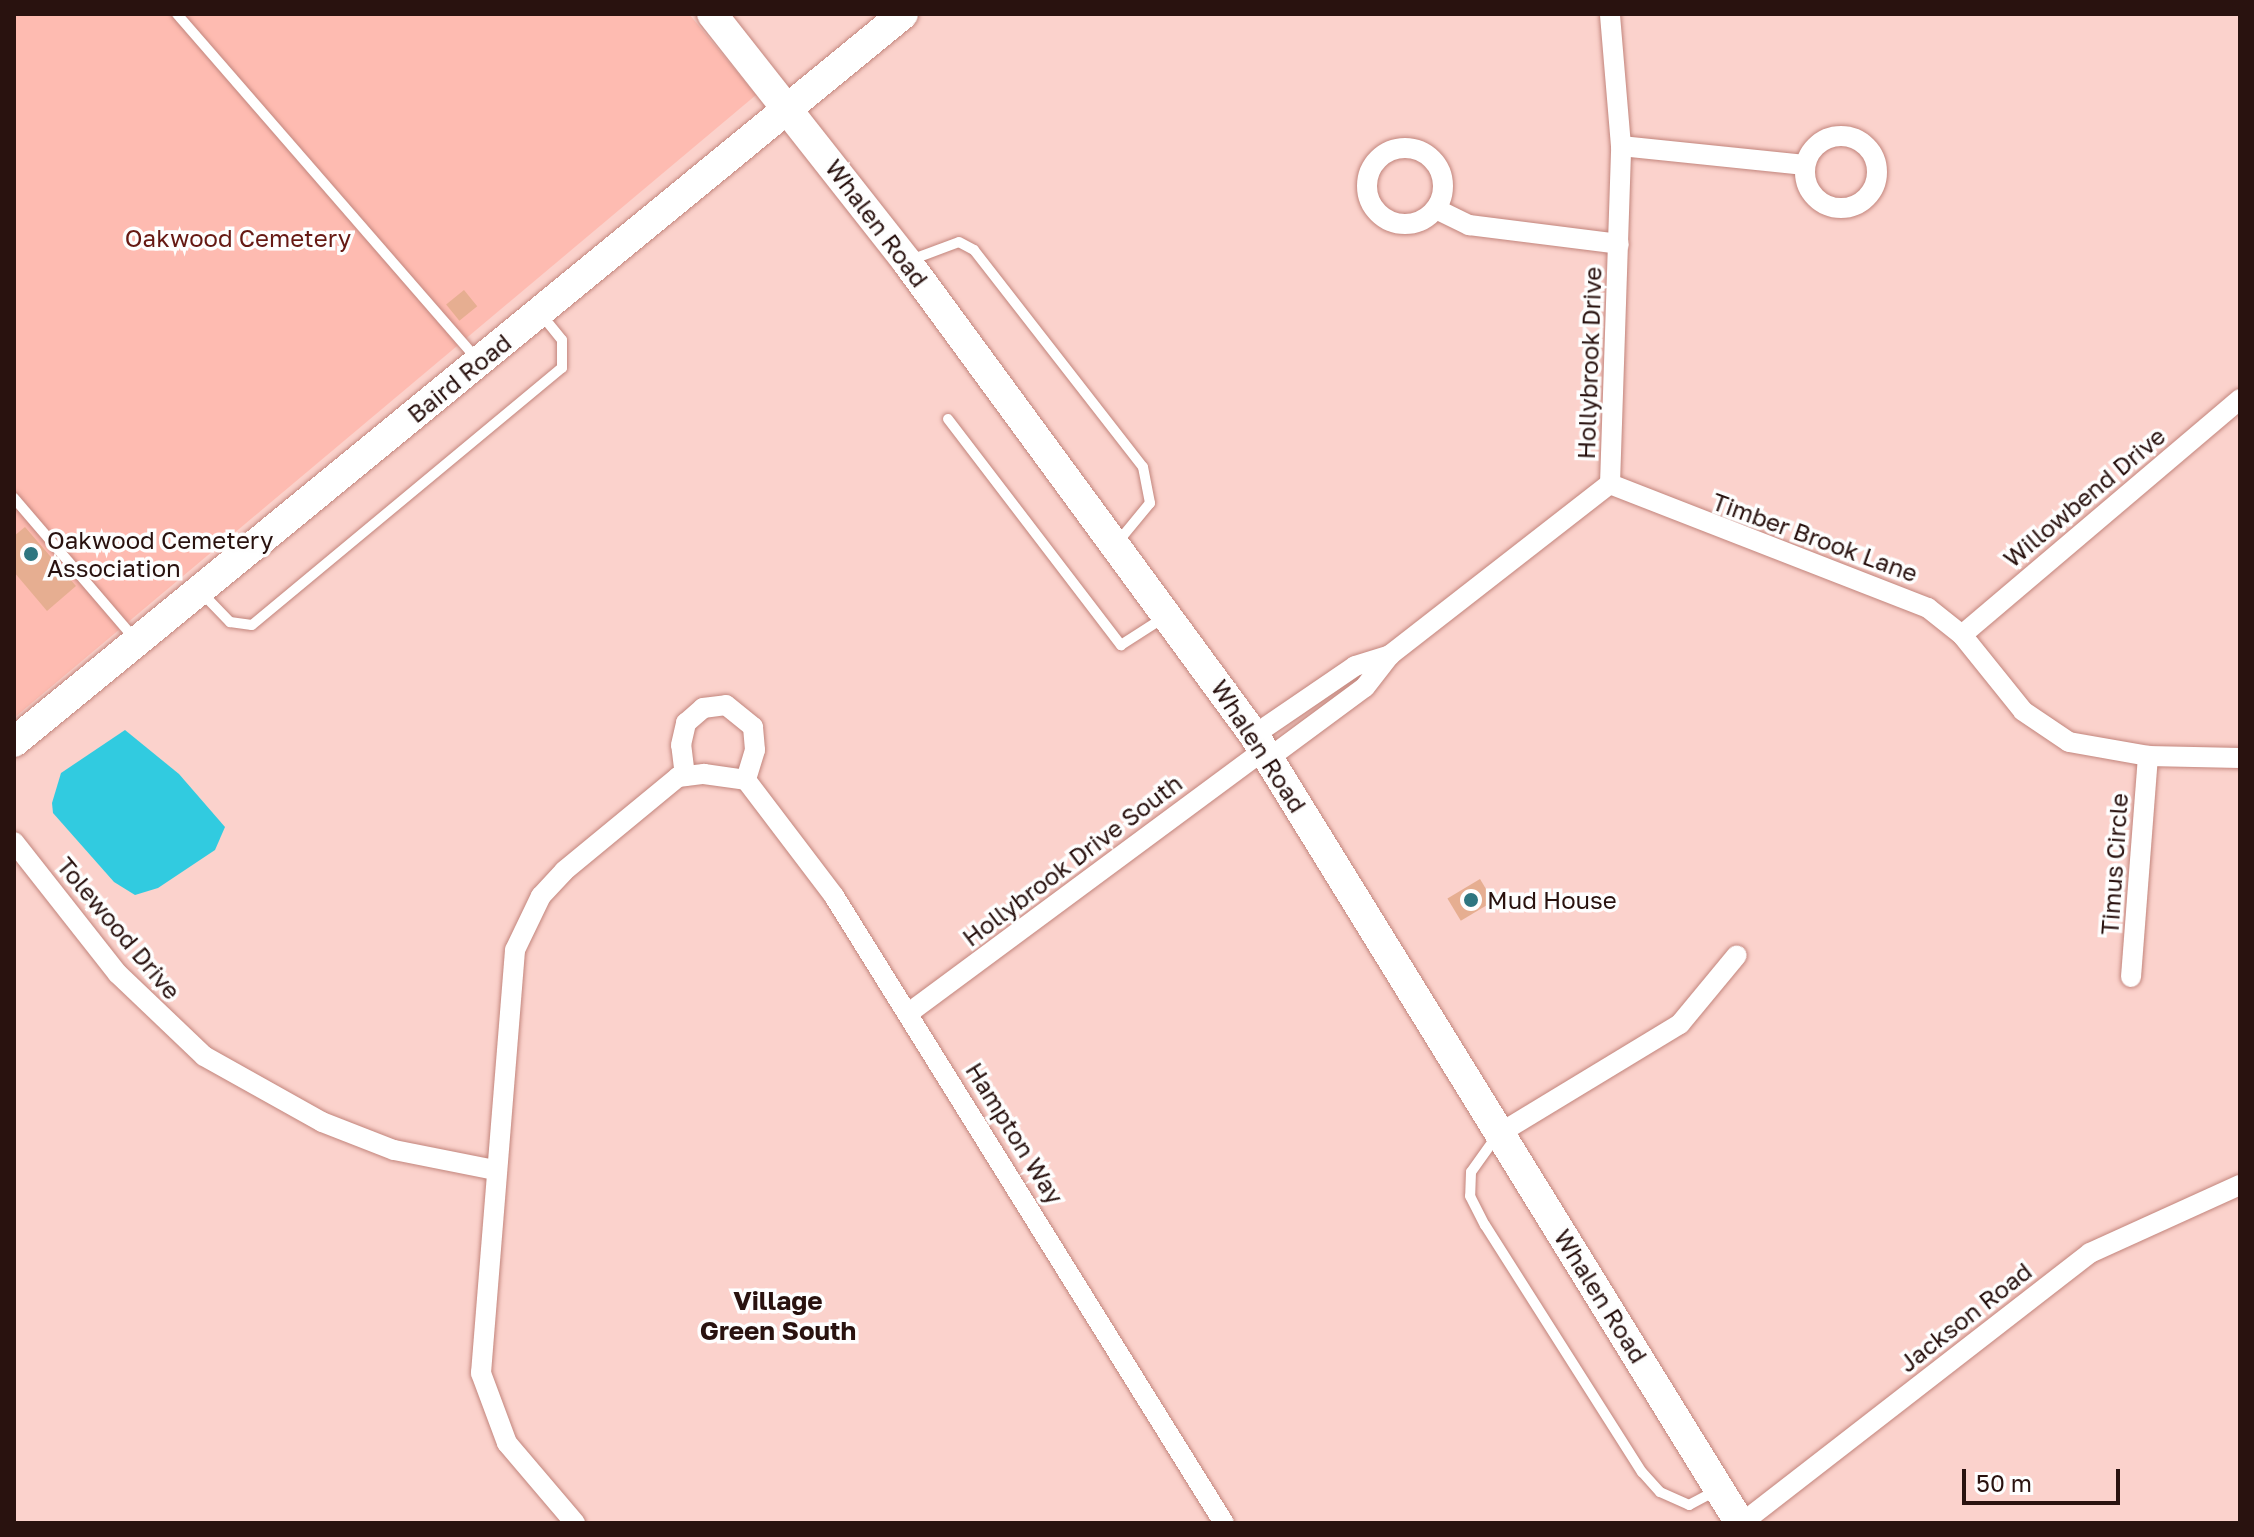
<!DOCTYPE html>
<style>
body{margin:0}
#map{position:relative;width:2254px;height:1537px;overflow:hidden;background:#fbd2cc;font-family:"Golos Text",sans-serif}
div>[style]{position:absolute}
.green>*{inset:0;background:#febbb1}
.water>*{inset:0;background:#31cbe0}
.building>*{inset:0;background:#e6ae91;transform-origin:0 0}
.roads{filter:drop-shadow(0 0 2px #c2857c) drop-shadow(0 0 2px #c2857c)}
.lane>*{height:10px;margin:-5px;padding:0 5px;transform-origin:5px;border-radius:5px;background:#fff}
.street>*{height:20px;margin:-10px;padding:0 10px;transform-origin:10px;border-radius:10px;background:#fff}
.street>.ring{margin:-10px;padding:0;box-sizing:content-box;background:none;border:20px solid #fff;border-radius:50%}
.secondary>*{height:30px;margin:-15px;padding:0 15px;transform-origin:15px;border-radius:15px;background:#fff}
.dots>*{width:22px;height:22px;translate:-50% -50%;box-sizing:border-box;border:4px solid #fefefe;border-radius:50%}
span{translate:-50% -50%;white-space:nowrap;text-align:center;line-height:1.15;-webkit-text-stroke:7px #fefefe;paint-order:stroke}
.street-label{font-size:24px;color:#29120f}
.park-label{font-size:24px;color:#661913}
.poi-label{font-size:24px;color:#29120f}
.left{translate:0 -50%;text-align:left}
.neighbourhood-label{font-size:26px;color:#29120f;font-weight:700}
.frame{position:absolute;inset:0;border:16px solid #29120f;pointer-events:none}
.scale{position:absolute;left:1962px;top:1469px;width:158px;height:36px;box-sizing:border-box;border:4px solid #29120f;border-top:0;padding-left:10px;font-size:24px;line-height:28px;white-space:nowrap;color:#29120f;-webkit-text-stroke:6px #fefefe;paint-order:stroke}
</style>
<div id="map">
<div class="green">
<div style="clip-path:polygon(14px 14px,689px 14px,756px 95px,14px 718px)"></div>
</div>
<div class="water">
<div style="clip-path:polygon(125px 730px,179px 774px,225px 827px,215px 850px,158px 888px,135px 895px,114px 882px,53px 813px,52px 803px,61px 773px)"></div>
</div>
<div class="building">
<div style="left:464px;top:290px;width:21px;height:23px;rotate:51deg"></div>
<div style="clip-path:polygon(25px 527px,76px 586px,47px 611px,14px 572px,14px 536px)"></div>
<div style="left:1480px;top:879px;width:26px;height:38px;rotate:59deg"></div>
</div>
<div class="roads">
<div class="lane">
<div style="left:177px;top:14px;width:459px;rotate:49deg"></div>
<div style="left:908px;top:261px;width:54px;rotate:-20.4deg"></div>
<div style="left:959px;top:242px;width:17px;rotate:28deg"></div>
<div style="left:974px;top:250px;width:275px;rotate:52.1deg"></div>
<div style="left:1143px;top:467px;width:37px;rotate:79deg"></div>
<div style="left:1150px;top:503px;width:52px;rotate:129.5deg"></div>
<div style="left:948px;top:419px;width:285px;rotate:52.6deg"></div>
<div style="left:1121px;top:645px;width:50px;rotate:-32.7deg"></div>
<div style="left:14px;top:498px;width:186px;rotate:49.4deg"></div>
<div style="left:201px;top:592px;width:42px;rotate:46deg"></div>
<div style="left:230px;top:622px;width:22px;rotate:8deg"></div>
<div style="left:252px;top:625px;width:403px;rotate:-39.7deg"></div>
<div style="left:562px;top:368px;width:28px;rotate:-90deg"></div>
<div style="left:562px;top:340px;width:33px;rotate:-129deg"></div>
<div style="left:1496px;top:1137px;width:43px;rotate:125.5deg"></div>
<div style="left:1471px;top:1172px;width:24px;rotate:92deg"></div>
<div style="left:1470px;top:1196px;width:33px;rotate:63deg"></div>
<div style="left:1485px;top:1225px;width:293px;rotate:57.6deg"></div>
<div style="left:1642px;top:1472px;width:27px;rotate:48deg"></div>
<div style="left:1660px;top:1492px;width:32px;rotate:24deg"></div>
<div style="left:1689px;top:1505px;width:30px;rotate:-28deg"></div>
</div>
<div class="street">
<div class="ring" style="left:1805px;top:136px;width:52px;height:52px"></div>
<div style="left:1621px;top:146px;width:185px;rotate:5.9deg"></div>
<div class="ring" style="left:1367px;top:148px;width:56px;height:56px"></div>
<div style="left:1436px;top:209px;width:37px;rotate:26deg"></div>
<div style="left:1469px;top:225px;width:151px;rotate:7.2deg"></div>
<div style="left:1610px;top:484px;width:341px;rotate:21.3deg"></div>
<div style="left:1928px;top:608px;width:43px;rotate:38.5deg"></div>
<div style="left:1962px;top:635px;width:97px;rotate:51.2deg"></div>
<div style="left:2023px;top:711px;width:55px;rotate:34deg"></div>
<div style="left:2069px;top:742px;width:80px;rotate:10deg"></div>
<div style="left:2148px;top:756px;width:92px;rotate:1.2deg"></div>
<div style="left:1962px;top:635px;width:365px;rotate:-40.3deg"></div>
<div style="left:1254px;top:735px;width:122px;rotate:-34.3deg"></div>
<div style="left:1355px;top:666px;width:37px;rotate:-17deg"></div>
<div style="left:1269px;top:758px;width:119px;rotate:-36.5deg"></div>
<div style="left:1365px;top:687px;width:41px;rotate:-52deg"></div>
<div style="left:1390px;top:655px;width:279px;rotate:-37.9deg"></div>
<div style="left:1610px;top:484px;width:338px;rotate:-88.1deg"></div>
<div style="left:1621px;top:146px;width:132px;rotate:-94.8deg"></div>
<div style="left:685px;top:776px;width:31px;rotate:-97deg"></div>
<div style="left:681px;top:745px;width:23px;rotate:-77deg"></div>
<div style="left:686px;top:723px;width:23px;rotate:-41deg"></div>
<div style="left:703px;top:708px;width:23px;rotate:-7deg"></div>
<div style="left:726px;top:705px;width:35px;rotate:39deg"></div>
<div style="left:753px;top:727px;width:23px;rotate:85deg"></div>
<div style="left:755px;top:750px;width:31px;rotate:107deg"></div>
<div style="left:14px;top:842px;width:168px;rotate:51.8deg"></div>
<div style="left:118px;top:974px;width:119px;rotate:43.6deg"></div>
<div style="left:204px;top:1056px;width:135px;rotate:29.2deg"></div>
<div style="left:322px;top:1122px;width:77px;rotate:21.3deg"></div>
<div style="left:394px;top:1150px;width:103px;rotate:11.2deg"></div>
<div style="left:2131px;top:977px;width:222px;rotate:-85.6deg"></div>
<div style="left:910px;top:1012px;width:440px;rotate:-36.5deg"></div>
<div style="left:1500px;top:1133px;width:210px;rotate:-31.2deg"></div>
<div style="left:1680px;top:1024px;width:89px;rotate:-50.4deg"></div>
<div style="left:575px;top:1523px;width:105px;rotate:-130.4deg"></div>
<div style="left:507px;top:1443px;width:75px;rotate:-110.4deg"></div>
<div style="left:481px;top:1373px;width:424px;rotate:-85.4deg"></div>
<div style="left:515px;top:950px;width:60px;rotate:-64.3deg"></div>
<div style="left:541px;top:896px;width:34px;rotate:-47deg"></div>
<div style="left:564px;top:871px;width:148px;rotate:-39.5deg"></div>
<div style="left:678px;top:777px;width:26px;rotate:-7deg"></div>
<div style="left:704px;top:774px;width:42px;rotate:8.1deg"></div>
<div style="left:746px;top:780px;width:146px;rotate:52.8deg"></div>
<div style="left:834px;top:896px;width:738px;rotate:58.12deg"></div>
<div style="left:1742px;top:1523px;width:440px;rotate:-37.8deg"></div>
<div style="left:2090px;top:1253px;width:165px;rotate:-24.4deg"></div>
</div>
<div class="secondary">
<div style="left:712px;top:14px;width:315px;rotate:51.8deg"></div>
<div style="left:907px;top:262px;width:587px;rotate:53.74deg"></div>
<div style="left:1254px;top:735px;width:926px;rotate:58.34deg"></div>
<div style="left:14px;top:742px;width:1149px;rotate:-39.31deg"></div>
</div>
</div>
<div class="dots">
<div style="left:31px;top:554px;background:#2e7680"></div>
<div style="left:1471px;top:900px;background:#2e7680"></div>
</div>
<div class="street-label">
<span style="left:877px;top:223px;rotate:53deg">Whalen Road</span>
<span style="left:1589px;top:363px;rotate:-88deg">Hollybrook Drive</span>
<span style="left:459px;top:378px;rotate:-39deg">Baird Road</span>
<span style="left:2084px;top:497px;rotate:-40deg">Willowbend Drive</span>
<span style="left:1815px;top:537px;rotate:20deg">Timber Brook Lane</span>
<span style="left:1259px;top:746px;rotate:57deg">Whalen Road</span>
<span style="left:1072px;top:860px;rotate:-37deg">Hollybrook Drive South</span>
<span style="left:2114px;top:864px;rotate:-86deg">Timus Circle</span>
<span style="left:119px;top:928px;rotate:50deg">Tolewood Drive</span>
<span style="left:1015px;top:1133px;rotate:58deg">Hampton Way</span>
<span style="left:1601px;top:1296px;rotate:58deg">Whalen Road</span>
<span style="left:1965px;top:1317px;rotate:-38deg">Jackson Road</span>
</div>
<div class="park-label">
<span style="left:238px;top:238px">Oakwood Cemetery</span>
</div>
<div class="poi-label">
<span class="left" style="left:47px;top:554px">Oakwood Cemetery<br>Association</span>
<span class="left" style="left:1487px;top:900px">Mud House</span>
</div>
<div class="neighbourhood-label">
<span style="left:778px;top:1316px">Village<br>Green South</span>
</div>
<div class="frame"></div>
<div class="scale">50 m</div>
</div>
